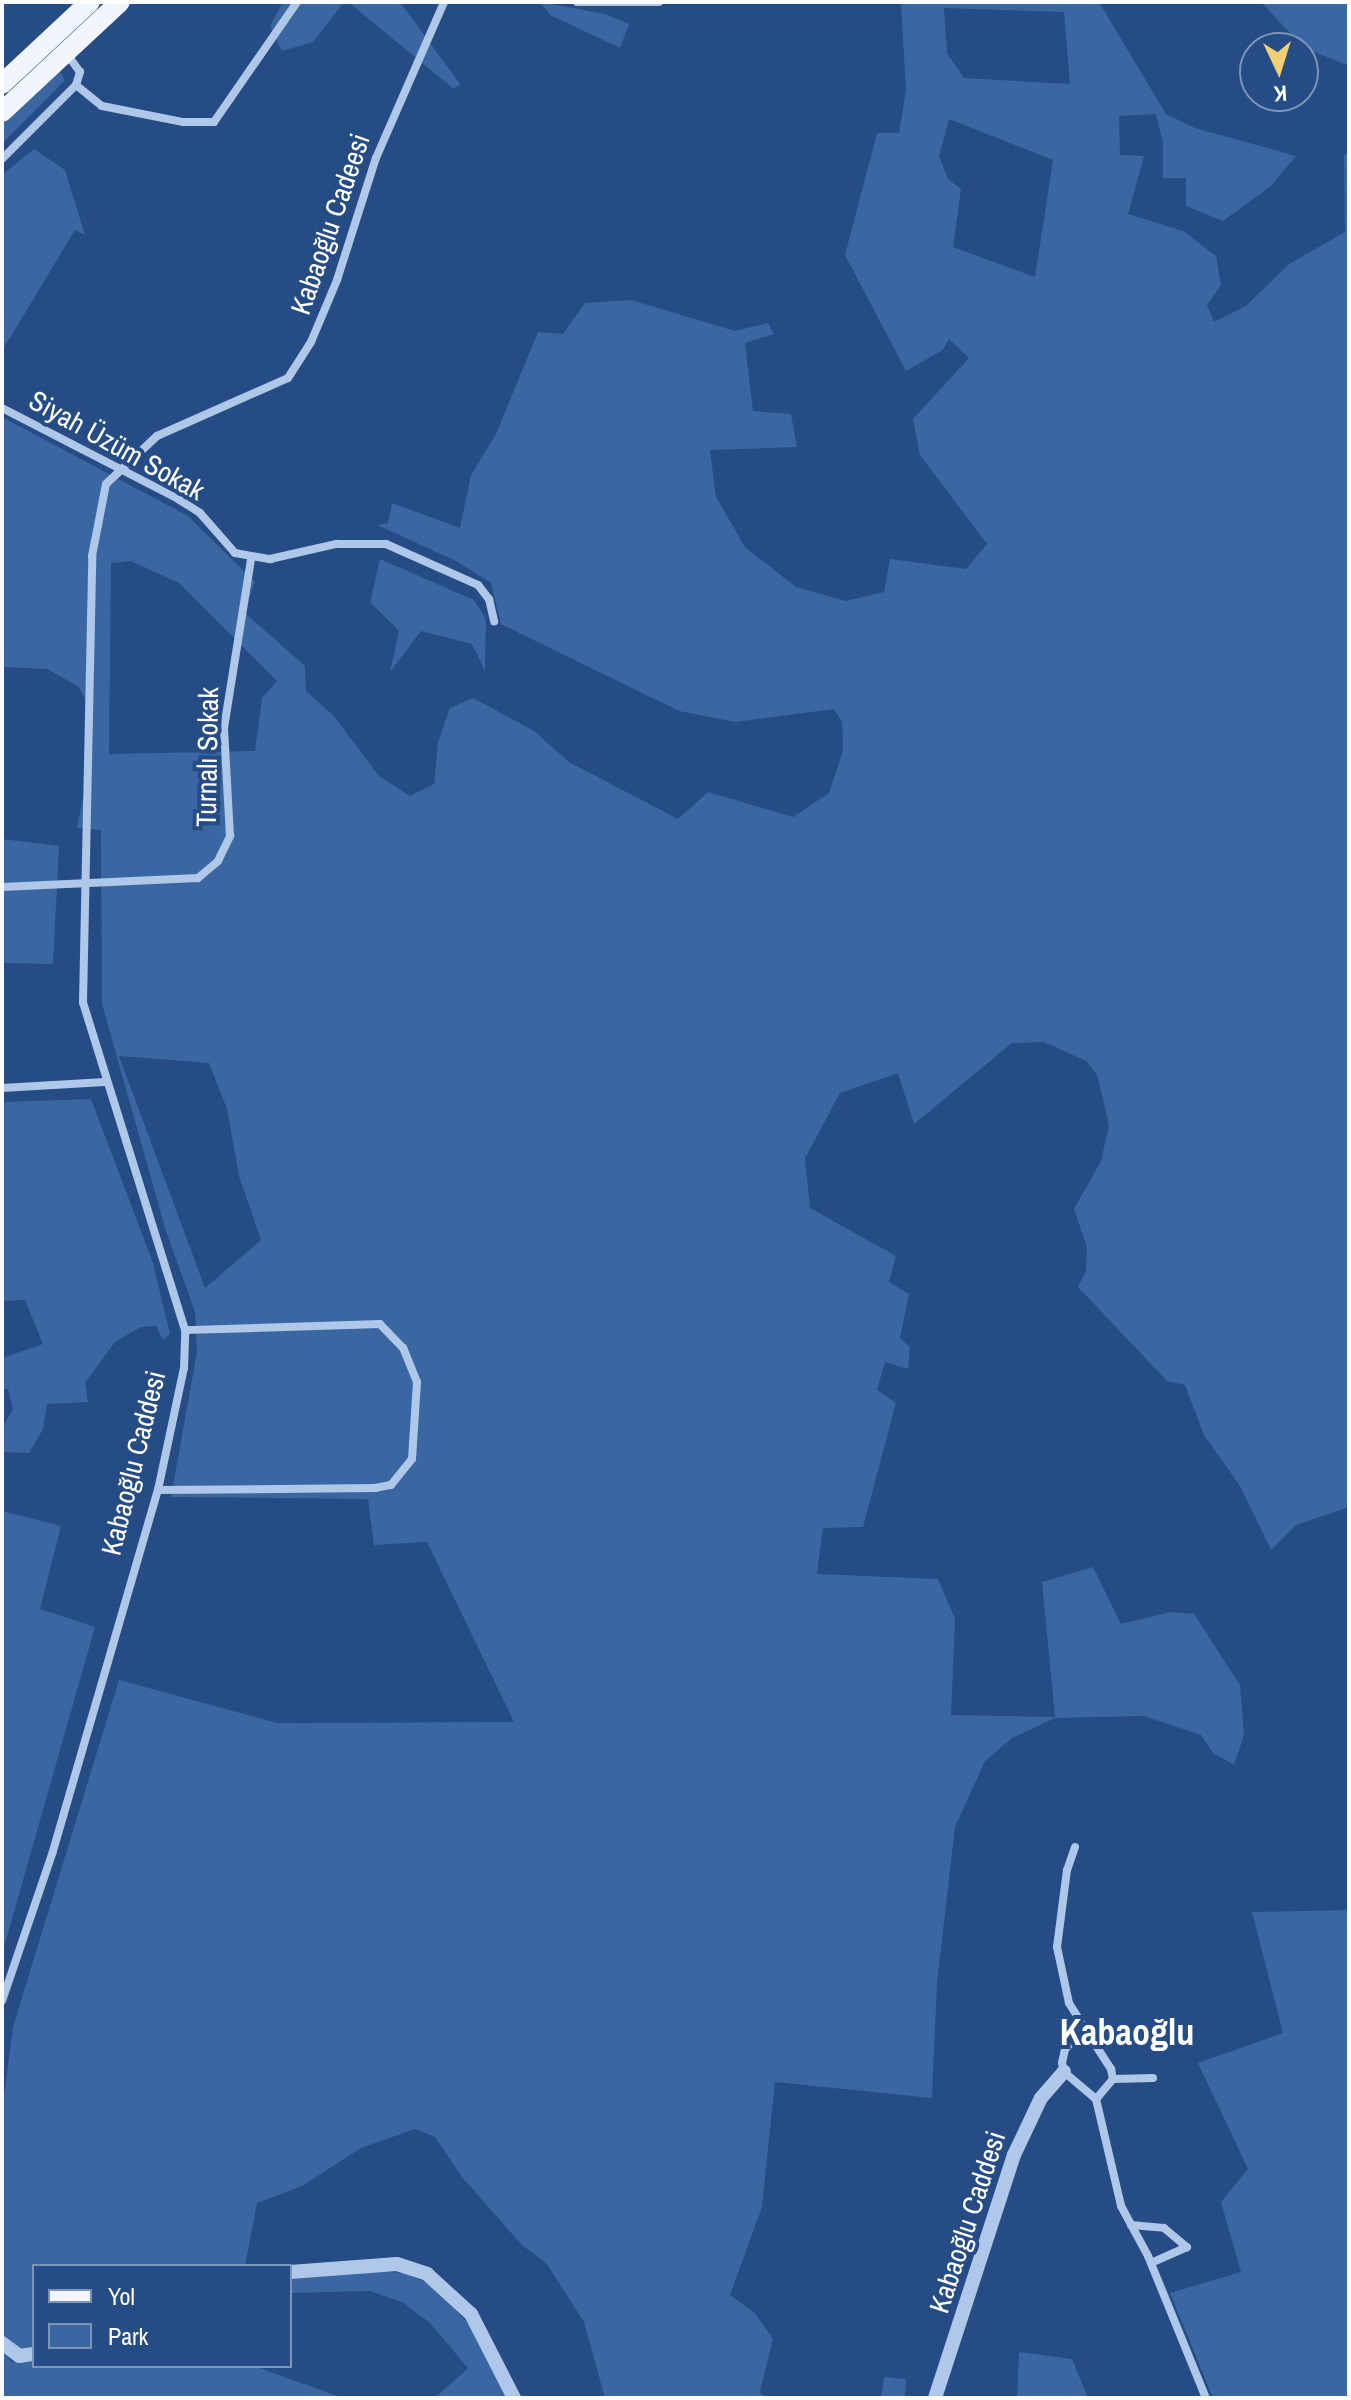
<!DOCTYPE html>
<meta charset="utf-8">
<style>
body{margin:0}
#map{position:relative;width:1351px;height:2400px;overflow:hidden;background:#254c84;font-family:"Archivo Narrow",sans-serif}
div>[style]{position:absolute}
.green>*{inset:0;background:#3a66a1}
.minor>*{height:8px;margin:-4px;padding:0 4px;transform-origin:4px;border-radius:4px;background:#afc7e8}
.tertiary>*{height:14px;margin:-7px;padding:0 7px;transform-origin:7px;border-radius:7px;background:#afc7e8}
.primary>*{height:20px;margin:-10px;padding:0 10px;transform-origin:10px;border-radius:10px;background:#f1f5fe}
span{translate:-50% -50%;white-space:nowrap;text-align:center;line-height:1.15;-webkit-text-stroke:8px #254c84;paint-order:stroke}
.street-label{font-size:28px;color:#fff}
.district-label{font-size:36px;color:#fff;font-weight:700}
.frame{position:absolute;inset:0;border:4px solid #fff;pointer-events:none}
.legend{position:absolute;left:32px;top:2264px;width:260px;height:104px;box-sizing:border-box;background:#254c84;border:2px solid #7c94b5;margin:0;padding:10px 14px;list-style:none;font-size:24px;color:#fff}
.legend li{display:flex;align-items:center;gap:16px;height:40px}
.legend b{width:40px;border:2px solid #7c94b5}
.north{position:absolute;left:1239px;top:32px;width:80px;height:80px;box-sizing:border-box;background:#254c84;border:2px solid #7c94b5;border-radius:50%;rotate:176deg;font-size:22px;font-weight:700;line-height:32px;text-align:center;color:#fff}
.north::after{content:'';display:block;margin:auto;width:28px;height:36px;background:#f1d073;clip-path:polygon(50% 0,100% 100%,50% 72%,0 100%)}
</style>
<div id="map">
<div class="green">
<div style="clip-path:polygon(283px 2px,344px 2px,313px 42px,282px 51px,270px 26px)"></div>
<div style="clip-path:polygon(348px 2px,400px 2px,460px 84px,454px 89px)"></div>
<div style="clip-path:polygon(540px 2px,605px 14px,629px 24px,620px 48px,550px 15px)"></div>
<div style="clip-path:polygon(evenodd,901px 2px,1099px 2px,1166px 114px,1195px 128px,1296px 156px,1271px 186px,1223px 221px,1186px 206px,1186px 178px,1163px 178px,1163px 143px,1156px 114px,1119px 116px,1120px 155px,1144px 156px,1128px 214px,1183px 231px,1216px 256px,1221px 285px,1207px 305px,1214px 322px,1246px 306px,1289px 264px,1345px 232px,1344px 156px,1349px 150px,1349px 1507px,1296px 1525px,1271px 1550px,1240px 1486px,1204px 1435px,1185px 1385px,1167px 1381px,1078px 1287px,1086px 1271px,1087px 1247px,1074px 1209px,1101px 1161px,1109px 1125px,1097px 1075px,1086px 1061px,1044px 1042px,1012px 1043px,914px 1124px,898px 1073px,840px 1093px,805px 1158px,810px 1208px,896px 1256px,889px 1282px,909px 1294px,900px 1338px,910px 1347px,908px 1369px,885px 1362px,877px 1390px,896px 1403px,863px 1527px,823px 1528px,817px 1574px,938px 1579px,955px 1619px,951px 1715px,1055px 1717px,1042px 1582px,1093px 1567px,1121px 1624px,1171px 1612px,1194px 1614px,1240px 1685px,1244px 1735px,1234px 1765px,1213px 1753px,1201px 1735px,1144px 1716px,1055px 1718px,1012px 1738px,985px 1761px,955px 1827px,937px 1983px,932px 2098px,775px 2082px,762px 2207px,730px 2295px,755px 2313px,773px 2339px,760px 2392px,765px 2398px,605px 2398px,584px 2322px,547px 2264px,522px 2245px,462px 2177px,435px 2137px,415px 2129px,361px 2148px,302px 2186px,257px 2203px,245px 2266px,34px 2266px,34px 2348px,19px 2349px,2px 2335px,2px 2111px,13px 2027px,119px 1680px,277px 1723px,514px 1722px,427px 1542px,374px 1545px,368px 1499px,171px 1497px,197px 1352px,195px 1312px,166px 1231px,102px 1004px,101px 830px,77px 828px,92px 753px,90px 709px,79px 687px,47px 669px,2px 667px,2px 417px,188px 516px,255px 582px,244px 612px,305px 666px,306px 691px,333px 715px,379px 776px,410px 796px,434px 784px,438px 742px,450px 708px,473px 698px,534px 731px,569px 762px,678px 819px,708px 792px,793px 817px,829px 793px,843px 751px,842px 722px,834px 709px,735px 722px,679px 711px,501px 624px,491px 583px,456px 561px,377px 525px,388px 523px,392px 503px,460px 528px,471px 475px,496px 434px,538px 332px,563px 334px,585px 303px,631px 300px,735px 331px,768px 323px,774px 334px,745px 343px,753px 411px,791px 414px,797px 447px,710px 450px,716px 497px,745px 547px,796px 587px,846px 601px,884px 592px,890px 559px,966px 569px,987px 544px,920px 455px,913px 419px,969px 358px,949px 339px,943px 350px,906px 371px,845px 255px,877px 133px,899px 133px,906px 90px,901px 2px,944px 8px,1064px 12px,1070px 84px,964px 78px,947px 53px,944px 8px,901px 2px,949px 119px,1053px 160px,1035px 277px,953px 247px,961px 189px,948px 179px,939px 156px,949px 119px,901px 2px,131px 561px,179px 583px,277px 681px,262px 698px,255px 751px,109px 754px,111px 563px,131px 561px,901px 2px,119px 1056px,209px 1063px,227px 1109px,239px 1176px,261px 1240px,205px 1288px,119px 1056px)"></div>
<div style="clip-path:polygon(1261px 2px,1349px 2px,1349px 66px,1303px 47px)"></div>
<div style="clip-path:polygon(60px 71px,65px 80px,2px 144px,2px 121px)"></div>
<div style="clip-path:polygon(34px 149px,65px 170px,85px 235px,75px 230px,2px 351px,2px 175px)"></div>
<div style="clip-path:polygon(380px 559px,474px 600px,486px 619px,485px 671px,472px 644px,421px 631px,390px 672px,399px 631px,370px 602px)"></div>
<div style="clip-path:polygon(2px 839px,59px 846px,53px 964px,2px 963px)"></div>
<div style="clip-path:polygon(91px 1099px,153px 1263px,170px 1334px,163px 1340px,156px 1326px,141px 1327px,115px 1342px,85px 1383px,88px 1402px,47px 1404px,43px 1429px,29px 1453px,2px 1452px,2px 1428px,13px 1409px,8px 1389px,2px 1389px,2px 1358px,43px 1344px,25px 1300px,2px 1301px,2px 1102px)"></div>
<div style="clip-path:polygon(2px 1511px,61px 1526px,40px 1609px,95px 1627px,4px 1947px)"></div>
<div style="clip-path:polygon(1349px 1910px,1349px 2398px,1213px 2398px,1170px 2293px,1241px 2272px,1221px 2202px,1248px 2169px,1198px 2063px,1283px 2033px,1252px 1912px)"></div>
<div style="clip-path:polygon(376px 2271px,404px 2273px,435px 2286px,480px 2337px,507px 2398px,435px 2398px,468px 2368px,430px 2323px,402px 2302px,370px 2291px,290px 2293px,290px 2277px)"></div>
<div style="clip-path:polygon(2px 2351px,12px 2362px,34px 2360px,34px 2366px,254px 2366px,343px 2398px,2px 2398px)"></div>
<div style="clip-path:polygon(1019px 2352px,1072px 2359px,1088px 2398px,1017px 2398px)"></div>
<div style="clip-path:polygon(884px 2377px,906px 2379px,905px 2398px,881px 2398px)"></div>
</div>
<div class="minor">
<div style="left:577px;top:2px;width:82px"></div>
<div style="left:76px;top:85px;width:33px;rotate:39deg"></div>
<div style="left:102px;top:106px;width:83px;rotate:11.2deg"></div>
<div style="left:183px;top:122px;width:31px"></div>
<div style="left:214px;top:122px;width:146px;rotate:-55.3deg"></div>
<div style="left:2px;top:159px;width:105px;rotate:-45deg"></div>
<div style="left:76px;top:85px;width:14px;rotate:-73deg"></div>
<div style="left:80px;top:72px;width:24px;rotate:-126deg"></div>
<div style="left:2px;top:408px;width:198px;rotate:27.3deg"></div>
<div style="left:178px;top:499px;width:26px;rotate:32deg"></div>
<div style="left:200px;top:513px;width:53px;rotate:48.8deg"></div>
<div style="left:235px;top:553px;width:36px;rotate:10deg"></div>
<div style="left:270px;top:559px;width:68px;rotate:-12.8deg"></div>
<div style="left:336px;top:544px;width:50px"></div>
<div style="left:386px;top:544px;width:101px;rotate:24deg"></div>
<div style="left:478px;top:585px;width:18px;rotate:52deg"></div>
<div style="left:489px;top:599px;width:23px;rotate:77deg"></div>
<div style="left:2px;top:887px;width:196px;rotate:-2.6deg"></div>
<div style="left:198px;top:878px;width:26px;rotate:-40deg"></div>
<div style="left:218px;top:861px;width:28px;rotate:-64deg"></div>
<div style="left:230px;top:836px;width:108px;rotate:-93.2deg"></div>
<div style="left:224px;top:728px;width:171px;rotate:-80.9deg"></div>
<div style="left:2px;top:1088px;width:103px;rotate:-3.3deg"></div>
<div style="left:158px;top:1490px;width:217px;rotate:-0.5deg"></div>
<div style="left:375px;top:1488px;width:16px;rotate:-11deg"></div>
<div style="left:391px;top:1485px;width:33px;rotate:-51deg"></div>
<div style="left:412px;top:1459px;width:77px;rotate:-86.3deg"></div>
<div style="left:417px;top:1382px;width:37px;rotate:-112deg"></div>
<div style="left:403px;top:1348px;width:33px;rotate:-134deg"></div>
<div style="left:380px;top:1324px;width:195px;rotate:178.2deg"></div>
<div style="left:1075px;top:1847px;width:24px;rotate:109deg"></div>
<div style="left:1067px;top:1870px;width:78px;rotate:97.4deg"></div>
<div style="left:1057px;top:1947px;width:57px;rotate:77.9deg"></div>
<div style="left:1069px;top:2003px;width:31px;rotate:58deg"></div>
<div style="left:1085px;top:2029px;width:28px;rotate:135deg"></div>
<div style="left:1065px;top:2049px;width:14px;rotate:102deg"></div>
<div style="left:1062px;top:2063px;width:9px;rotate:77deg"></div>
<div style="left:1064px;top:2072px;width:42px;rotate:40.2deg"></div>
<div style="left:1096px;top:2099px;width:110px;rotate:76.8deg"></div>
<div style="left:1121px;top:2206px;width:57px;rotate:61.6deg"></div>
<div style="left:1148px;top:2256px;width:153px;rotate:67.8deg"></div>
<div style="left:2px;top:2001px;width:158px;rotate:-71.2deg"></div>
<div style="left:53px;top:1851px;width:376px;rotate:-73.8deg"></div>
<div style="left:158px;top:1490px;width:125px;rotate:-78deg"></div>
<div style="left:184px;top:1368px;width:38px;rotate:-88deg"></div>
<div style="left:185px;top:1330px;width:343px;rotate:-107.3deg"></div>
<div style="left:83px;top:1002px;width:446px;rotate:-88.8deg"></div>
<div style="left:92px;top:556px;width:73px;rotate:-79deg"></div>
<div style="left:106px;top:484px;width:70px;rotate:-43.3deg"></div>
<div style="left:157px;top:436px;width:143px;rotate:-23.9deg"></div>
<div style="left:288px;top:378px;width:43px;rotate:-57.4deg"></div>
<div style="left:311px;top:342px;width:67px;rotate:-67.2deg"></div>
<div style="left:337px;top:280px;width:128px;rotate:-72.3deg"></div>
<div style="left:376px;top:158px;width:170px;rotate:-66.4deg"></div>
<div style="left:1085px;top:2029px;width:48px;rotate:57deg"></div>
<div style="left:1111px;top:2069px;width:10px;rotate:79deg"></div>
<div style="left:1113px;top:2079px;width:26px;rotate:130deg"></div>
<div style="left:1113px;top:2079px;width:40px;rotate:-1.4deg"></div>
<div style="left:1131px;top:2225px;width:33px;rotate:5deg"></div>
<div style="left:1164px;top:2228px;width:30px;rotate:40deg"></div>
<div style="left:1187px;top:2247px;width:39px;rotate:156deg"></div>
</div>
<div class="tertiary">
<div style="left:290px;top:2272px;width:107px;rotate:-4.3deg"></div>
<div style="left:397px;top:2264px;width:32px;rotate:18deg"></div>
<div style="left:427px;top:2274px;width:59px;rotate:42.3deg"></div>
<div style="left:471px;top:2314px;width:94px;rotate:62.9deg"></div>
<div style="left:2px;top:2343px;width:21px;rotate:37deg"></div>
<div style="left:19px;top:2356px;width:15px;rotate:-8deg"></div>
<div style="left:935px;top:2398px;width:256px;rotate:-72deg"></div>
<div style="left:1014px;top:2155px;width:63px;rotate:-64.7deg"></div>
<div style="left:1041px;top:2098px;width:35px;rotate:-49deg"></div>
</div>
<div class="primary">
<div style="left:2px;top:84px;width:120px;rotate:-43deg"></div>
<div style="left:2px;top:112px;width:161px;rotate:-43deg"></div>
</div>
<div class="street-label">
<span style="left:330px;top:224px;rotate:-71deg">Kabaoğlu Cadeesi</span>
<span style="left:117px;top:445px;rotate:29deg">Siyah Üzüm Sokak</span>
<span style="left:207px;top:757px;rotate:-89deg">Turnalı Sokak</span>
<span style="left:133px;top:1463px;rotate:-76deg">Kabaoğlu Caddesi</span>
<span style="left:967px;top:2222px;rotate:-72deg">Kabaoğlu Caddesi</span>
</div>
<div class="district-label">
<span style="left:1127px;top:2033px">Kabaoğlu</span>
</div>
<div class="frame"></div>
<ul class="legend">
<li><b style="height:10px;background:#f1f5fe"></b>Yol</li>
<li><b style="height:22px;background:#3a66a1"></b>Park</li>
</ul>
<div class="north">K</div>
</div>
